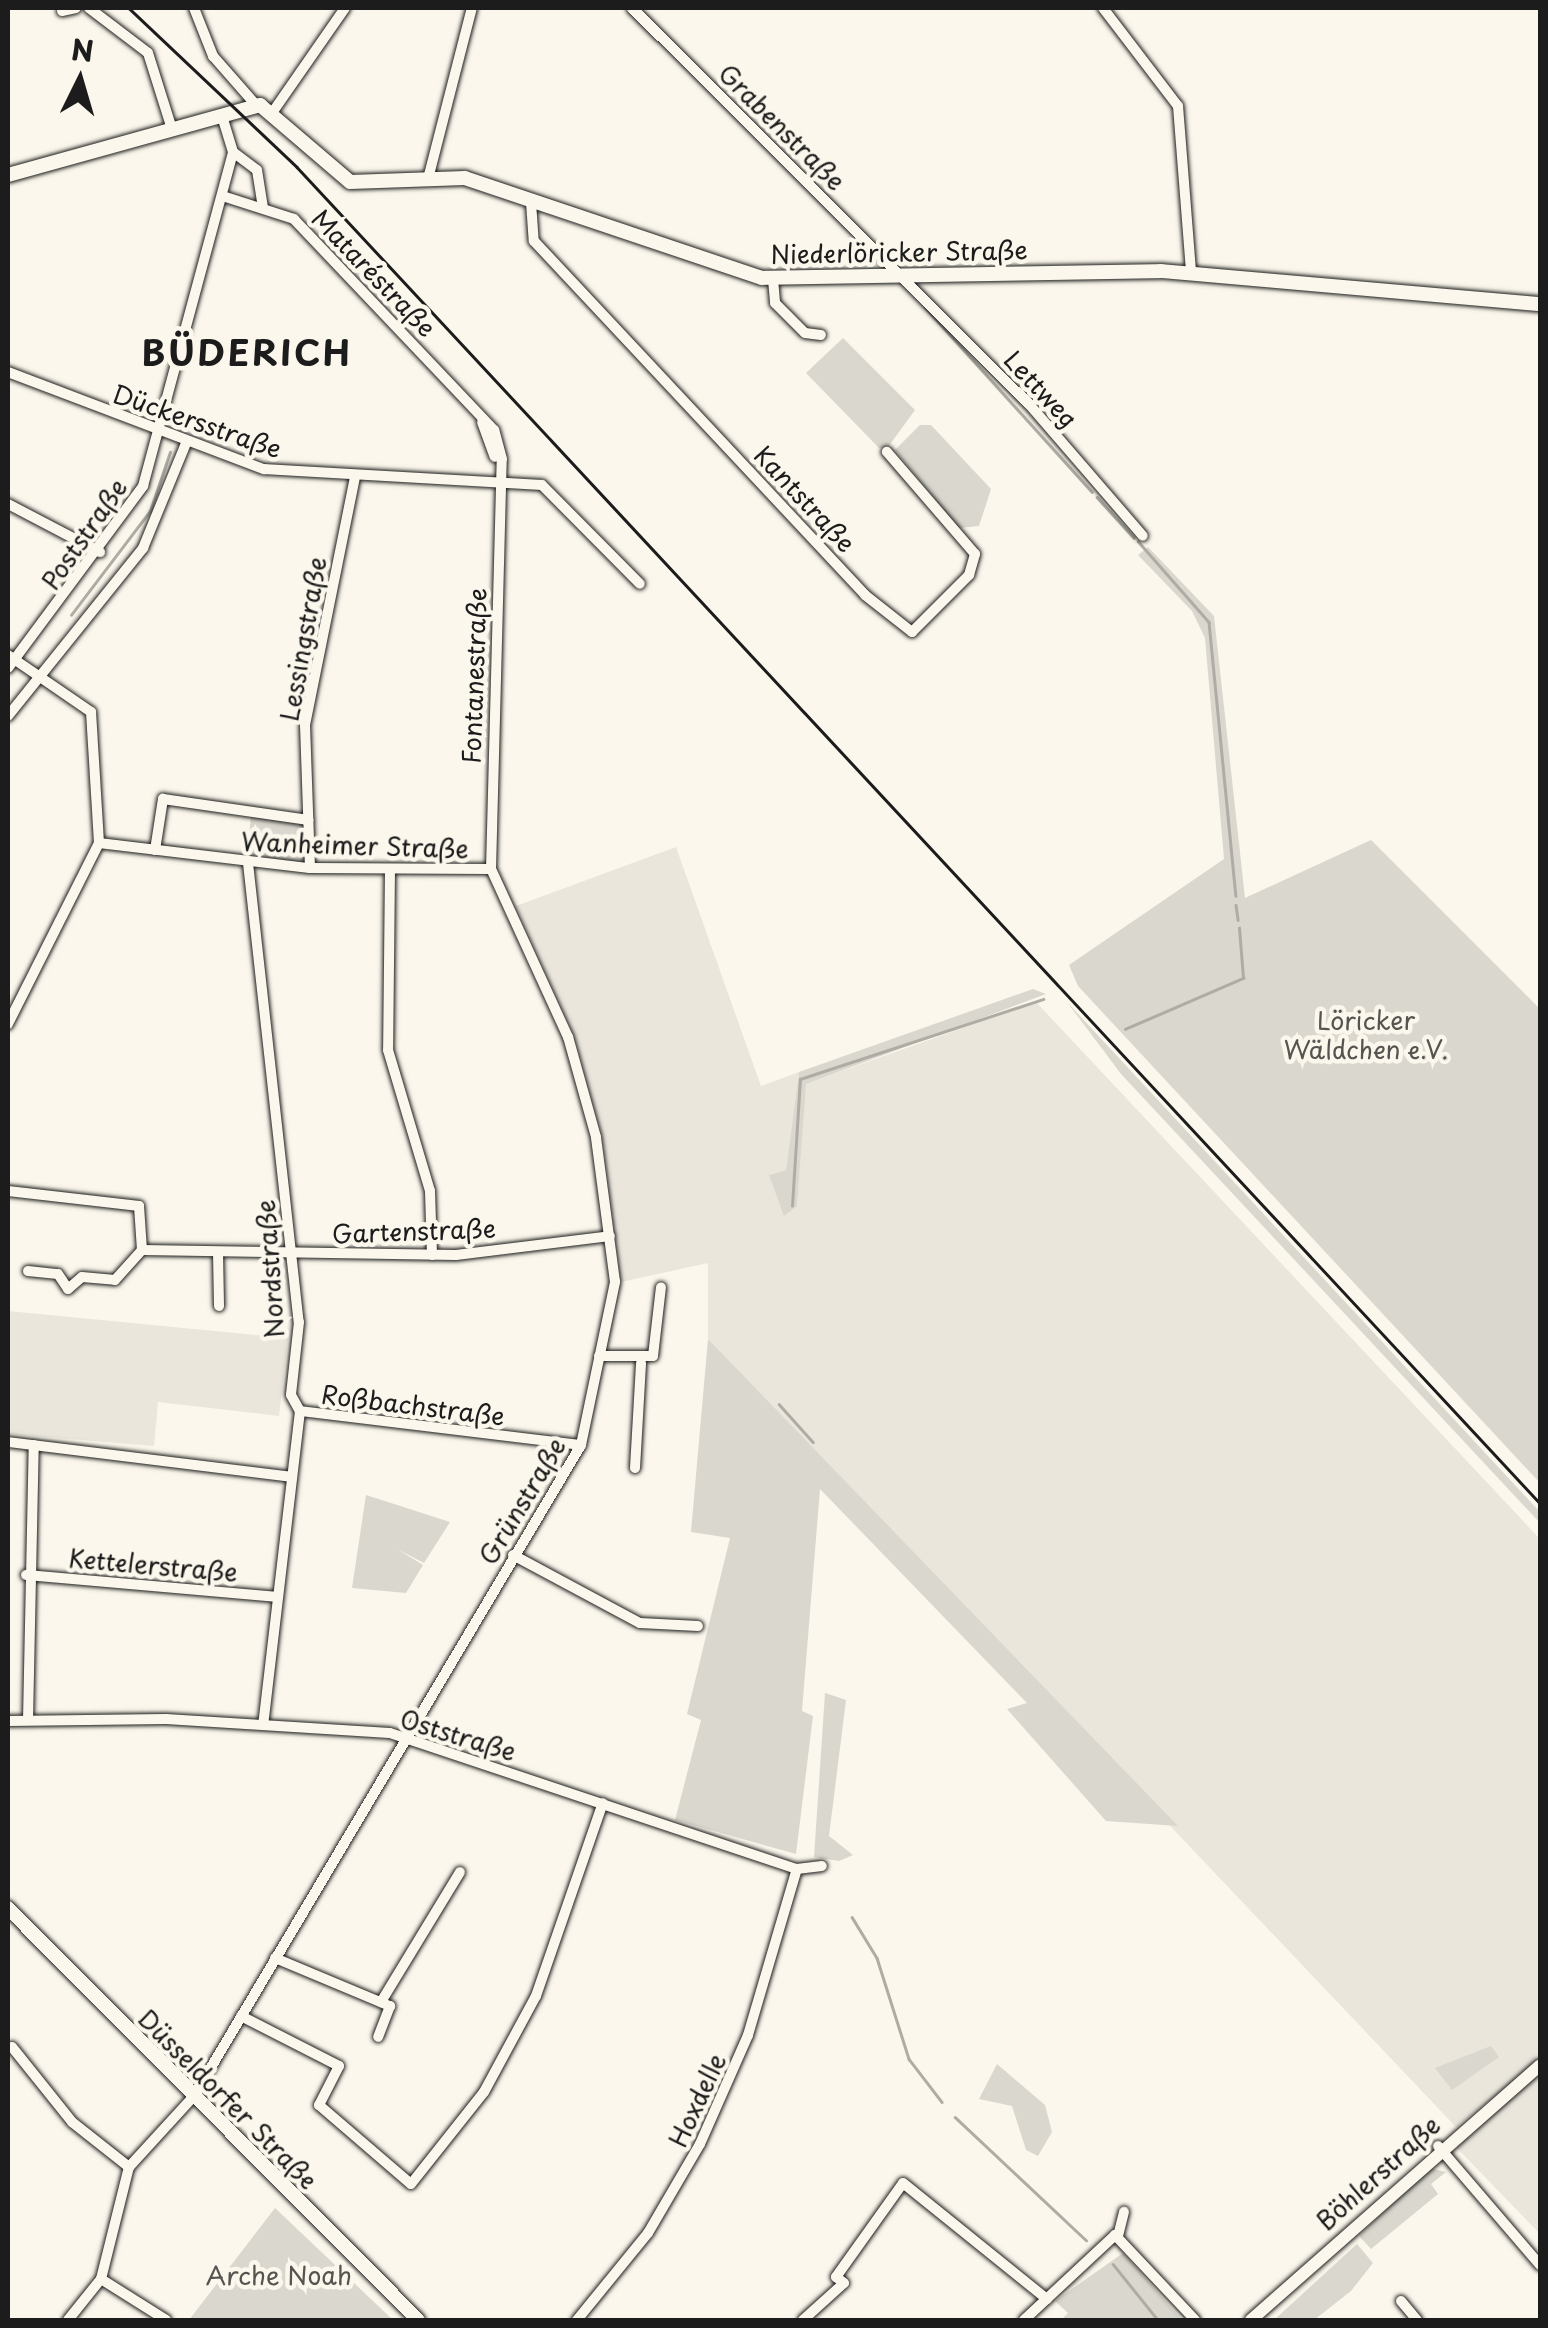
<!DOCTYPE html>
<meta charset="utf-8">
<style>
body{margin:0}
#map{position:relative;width:1548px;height:2328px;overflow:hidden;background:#fbf7ec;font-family:"Playpen Sans",sans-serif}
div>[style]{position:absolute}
.built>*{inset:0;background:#eae6dc}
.green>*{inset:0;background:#dad7ce}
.stream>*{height:2.5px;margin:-1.25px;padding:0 1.25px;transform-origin:1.25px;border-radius:1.25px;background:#afaca5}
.roads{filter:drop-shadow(0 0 2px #1c1c1c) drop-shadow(0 0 2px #1c1c1c)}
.minor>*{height:10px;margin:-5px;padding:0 5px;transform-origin:5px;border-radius:5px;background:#fbf7ec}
.tertiary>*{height:12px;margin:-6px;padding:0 6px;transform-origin:6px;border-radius:6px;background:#fbf7ec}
.secondary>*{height:14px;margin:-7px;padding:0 7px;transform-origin:7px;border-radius:7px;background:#fbf7ec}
.tram>*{height:2.5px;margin:-1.25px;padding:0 1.25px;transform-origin:1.25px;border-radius:1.25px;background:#1c1c1c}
span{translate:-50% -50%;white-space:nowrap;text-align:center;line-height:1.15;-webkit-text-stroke:9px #fbf7ec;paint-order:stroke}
.street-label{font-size:25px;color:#1c1c1c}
.park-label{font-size:25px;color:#555451}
.district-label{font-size:35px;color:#1c1c1c;font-weight:700;letter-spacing:2.5px}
.frame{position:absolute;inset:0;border:10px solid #1c1c1c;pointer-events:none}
.north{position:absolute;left:30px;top:30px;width:100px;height:100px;-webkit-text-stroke:8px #fbf7ec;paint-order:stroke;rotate:5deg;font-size:28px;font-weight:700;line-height:40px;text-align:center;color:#1c1c1c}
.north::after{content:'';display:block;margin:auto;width:35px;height:45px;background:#1c1c1c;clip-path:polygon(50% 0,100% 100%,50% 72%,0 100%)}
</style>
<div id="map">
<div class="built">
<div style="clip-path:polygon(676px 847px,761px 1086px,799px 1072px,786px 1171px,770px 1174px,797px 1206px,805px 1084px,1036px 1002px,1540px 1539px,1540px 2060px,1456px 2127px,708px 1339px,708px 1263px,621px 1282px,603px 1138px,575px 1037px,516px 906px)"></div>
<div style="clip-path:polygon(8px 1311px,288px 1338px,279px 1416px,158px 1402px,154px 1446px,8px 1434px)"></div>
<div style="clip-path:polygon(1540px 2074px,1540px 2234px,1453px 2144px)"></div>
</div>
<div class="green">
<div style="clip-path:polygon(843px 338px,915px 410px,888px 447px,879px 448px,806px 373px)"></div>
<div style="clip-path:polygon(920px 425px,931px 425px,991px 489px,979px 526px,959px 528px,895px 450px)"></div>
<div style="clip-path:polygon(1148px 547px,1214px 616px,1245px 898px,1371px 840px,1540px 1009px,1540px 1483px,1078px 986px,1069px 965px,1224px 859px,1205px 638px,1192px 611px,1138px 555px)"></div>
<div style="clip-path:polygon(251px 815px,304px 823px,305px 863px,247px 859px)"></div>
<div style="clip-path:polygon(1033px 989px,1046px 994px,806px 1084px,797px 1206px,784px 1216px,769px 1175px,786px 1170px,799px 1072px)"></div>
<div style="clip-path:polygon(1067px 1002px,1540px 1512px,1540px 1523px,1121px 1074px)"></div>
<div style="clip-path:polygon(708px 1339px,1178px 1826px,1106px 1821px,1007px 1709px,1027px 1703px,820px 1489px,802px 1711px,813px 1716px,796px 1854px,675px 1820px,701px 1720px,687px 1714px,730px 1538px,691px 1532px)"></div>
<div style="clip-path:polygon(366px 1495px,450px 1522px,424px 1563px,397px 1549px,423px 1565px,406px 1593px,352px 1588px)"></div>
<div style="clip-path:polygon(825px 1693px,846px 1700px,829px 1836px,853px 1855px,839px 1861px,814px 1857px)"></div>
<div style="clip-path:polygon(1491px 2046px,1499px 2057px,1452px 2090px,1435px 2068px)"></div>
<div style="clip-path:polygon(997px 2064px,1045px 2105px,1052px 2132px,1038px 2156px,1026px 2150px,1012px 2106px,979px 2099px)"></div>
<div style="clip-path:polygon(1429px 2168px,1446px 2172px,1431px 2184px,1438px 2194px,1371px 2249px,1359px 2236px)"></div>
<div style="clip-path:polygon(275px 2208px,393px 2320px,189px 2320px)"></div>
<div style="clip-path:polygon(1357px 2244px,1373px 2263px,1351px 2291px,1314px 2320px,1274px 2320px)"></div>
<div style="clip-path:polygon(1123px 2253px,1182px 2320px,1061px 2320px,1068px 2313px,1055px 2301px)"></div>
</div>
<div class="stream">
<div style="left:925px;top:307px;width:249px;rotate:47.9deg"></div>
<div style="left:1097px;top:497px;width:55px;rotate:47.9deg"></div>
<div style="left:1138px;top:541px;width:108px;rotate:48.8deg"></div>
<div style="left:1209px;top:622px;width:275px;rotate:84.4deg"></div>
<div style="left:71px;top:615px;width:131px;rotate:-52.8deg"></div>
<div style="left:150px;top:511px;width:62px;rotate:-71.3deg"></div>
<div style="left:1236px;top:905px;width:15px;rotate:82deg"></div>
<div style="left:1125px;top:1029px;width:129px;rotate:-23.4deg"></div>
<div style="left:1243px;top:978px;width:50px;rotate:-94.6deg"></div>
<div style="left:792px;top:1206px;width:127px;rotate:-86.4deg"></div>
<div style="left:800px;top:1079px;width:256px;rotate:-18.2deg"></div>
<div style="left:779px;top:1404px;width:51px;rotate:48.2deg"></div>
<div style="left:852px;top:1917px;width:48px;rotate:58.6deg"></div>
<div style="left:877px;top:1958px;width:106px;rotate:72.4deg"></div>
<div style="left:909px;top:2059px;width:54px;rotate:52.5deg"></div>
<div style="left:955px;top:2117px;width:180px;rotate:43.2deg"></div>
<div style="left:1113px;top:2264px;width:72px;rotate:51.2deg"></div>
</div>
<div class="roads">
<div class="minor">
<div style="left:89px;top:8px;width:74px;rotate:37.3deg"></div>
<div style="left:148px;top:53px;width:80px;rotate:72.5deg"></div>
<div style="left:194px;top:8px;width:52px;rotate:68.4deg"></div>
<div style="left:213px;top:56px;width:65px;rotate:48.7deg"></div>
<div style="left:632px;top:8px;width:561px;rotate:44.93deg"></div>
<div style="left:1029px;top:404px;width:174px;rotate:49.2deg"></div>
<div style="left:1103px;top:8px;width:123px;rotate:52.6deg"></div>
<div style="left:1178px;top:106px;width:167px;rotate:85.5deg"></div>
<div style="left:62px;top:11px;width:14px;rotate:-12deg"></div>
<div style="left:272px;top:113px;width:128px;rotate:-55.2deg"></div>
<div style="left:233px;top:152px;width:30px;rotate:37deg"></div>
<div style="left:257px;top:170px;width:37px;rotate:81deg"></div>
<div style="left:429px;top:175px;width:172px;rotate:-75.6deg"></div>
<div style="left:531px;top:202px;width:39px;rotate:86deg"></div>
<div style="left:534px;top:241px;width:485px;rotate:46.9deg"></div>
<div style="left:865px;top:595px;width:60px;rotate:38.2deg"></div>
<div style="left:912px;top:632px;width:81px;rotate:-45deg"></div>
<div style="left:969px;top:575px;width:22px;rotate:-74deg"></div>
<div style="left:975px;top:554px;width:135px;rotate:-130.8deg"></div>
<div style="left:773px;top:279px;width:24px;rotate:85deg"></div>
<div style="left:775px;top:303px;width:42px;rotate:45deg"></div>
<div style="left:805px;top:333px;width:16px;rotate:7deg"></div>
<div style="left:8px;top:372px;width:274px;rotate:20.8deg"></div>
<div style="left:264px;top:469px;width:278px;rotate:3.3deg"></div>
<div style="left:542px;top:485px;width:139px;rotate:45.3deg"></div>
<div style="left:482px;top:422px;width:37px;rotate:70deg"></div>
<div style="left:8px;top:504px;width:104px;rotate:27.6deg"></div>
<div style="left:8px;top:655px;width:101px;rotate:34.5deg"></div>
<div style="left:91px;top:712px;width:131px;rotate:86.5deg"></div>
<div style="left:99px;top:843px;width:203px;rotate:116.7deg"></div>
<div style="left:8px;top:668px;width:227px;rotate:-53.4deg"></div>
<div style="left:143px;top:486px;width:346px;rotate:-74.9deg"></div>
<div style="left:233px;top:152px;width:34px;rotate:-107deg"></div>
<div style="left:8px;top:716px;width:216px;rotate:-51.2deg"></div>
<div style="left:143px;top:548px;width:113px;rotate:-67.7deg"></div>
<div style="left:99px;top:843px;width:212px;rotate:6.8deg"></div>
<div style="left:310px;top:868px;width:181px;rotate:0.3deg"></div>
<div style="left:155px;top:850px;width:52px;rotate:-81.1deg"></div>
<div style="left:163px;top:799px;width:147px;rotate:8.2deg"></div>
<div style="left:248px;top:863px;width:462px;rotate:83.7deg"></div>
<div style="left:299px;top:1322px;width:73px;rotate:96.3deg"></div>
<div style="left:291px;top:1395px;width:18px;rotate:61deg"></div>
<div style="left:300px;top:1411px;width:316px;rotate:96.7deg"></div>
<div style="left:310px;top:868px;width:143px;rotate:-92deg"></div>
<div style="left:305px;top:725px;width:253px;rotate:-78.6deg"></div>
<div style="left:390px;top:869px;width:181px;rotate:90.6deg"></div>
<div style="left:388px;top:1050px;width:147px;rotate:73.4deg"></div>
<div style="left:430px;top:1191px;width:64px;rotate:88.2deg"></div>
<div style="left:8px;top:1191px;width:132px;rotate:6.5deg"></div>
<div style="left:139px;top:1206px;width:44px;rotate:86.1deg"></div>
<div style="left:142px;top:1250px;width:314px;rotate:0.9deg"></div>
<div style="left:456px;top:1255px;width:155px;rotate:-7deg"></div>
<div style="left:218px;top:1253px;width:53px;rotate:88.9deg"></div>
<div style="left:28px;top:1271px;width:30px;rotate:6deg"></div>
<div style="left:58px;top:1274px;width:18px;rotate:56deg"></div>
<div style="left:68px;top:1289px;width:18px;rotate:-41deg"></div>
<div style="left:82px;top:1277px;width:33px;rotate:5deg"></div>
<div style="left:115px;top:1280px;width:40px;rotate:-48deg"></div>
<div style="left:599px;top:1356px;width:54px"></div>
<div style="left:653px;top:1356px;width:69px;rotate:-83.4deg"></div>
<div style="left:300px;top:1411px;width:283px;rotate:6.9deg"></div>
<div style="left:8px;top:1442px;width:286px;rotate:7deg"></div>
<div style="left:635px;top:1468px;width:105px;rotate:-86.7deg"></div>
<div style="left:513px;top:1555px;width:144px;rotate:28.2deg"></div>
<div style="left:640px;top:1623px;width:58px;rotate:3deg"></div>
<div style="left:26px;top:1575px;width:251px;rotate:5deg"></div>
<div style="left:28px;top:1720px;width:275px;rotate:-88.8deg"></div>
<div style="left:8px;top:1721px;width:158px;rotate:-0.7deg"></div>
<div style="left:166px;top:1719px;width:224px;rotate:3.6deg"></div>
<div style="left:390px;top:1733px;width:429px;rotate:18.5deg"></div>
<div style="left:797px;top:1869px;width:25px;rotate:-7deg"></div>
<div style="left:275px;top:1958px;width:125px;rotate:22.7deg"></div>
<div style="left:390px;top:2006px;width:33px;rotate:111deg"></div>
<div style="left:381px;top:2002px;width:152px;rotate:-58.7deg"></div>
<div style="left:241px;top:2016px;width:110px;rotate:27deg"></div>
<div style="left:339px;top:2066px;width:44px;rotate:117.1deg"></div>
<div style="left:319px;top:2105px;width:121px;rotate:40.7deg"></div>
<div style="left:411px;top:2184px;width:117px;rotate:-51.6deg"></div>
<div style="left:484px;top:2092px;width:109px;rotate:-61.6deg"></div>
<div style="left:536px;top:1996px;width:204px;rotate:-70.9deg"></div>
<div style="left:12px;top:2047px;width:96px;rotate:51.3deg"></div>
<div style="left:72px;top:2122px;width:73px;rotate:38.3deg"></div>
<div style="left:1438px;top:2146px;width:157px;rotate:49.4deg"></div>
<div style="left:1118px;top:2236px;width:25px;rotate:-76deg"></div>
<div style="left:101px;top:2279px;width:77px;rotate:32.2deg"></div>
<div style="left:1401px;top:2301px;width:25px;rotate:50deg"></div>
<div style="left:68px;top:2320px;width:53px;rotate:-51.2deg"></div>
<div style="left:101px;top:2279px;width:115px;rotate:-76deg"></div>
<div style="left:129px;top:2167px;width:96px;rotate:-47.5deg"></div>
<div style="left:194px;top:2096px;width:757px;rotate:-59.27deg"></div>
<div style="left:581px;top:1445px;width:167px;rotate:-78.2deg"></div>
<div style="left:615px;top:1282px;width:146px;rotate:-97.5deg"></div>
<div style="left:596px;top:1137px;width:104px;rotate:-105.6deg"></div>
<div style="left:568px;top:1037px;width:185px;rotate:-114.6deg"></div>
<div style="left:491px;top:869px;width:410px;rotate:-88.5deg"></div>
<div style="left:502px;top:459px;width:30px;rotate:-105deg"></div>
<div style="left:494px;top:430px;width:291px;rotate:-133.5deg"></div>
<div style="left:294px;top:219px;width:75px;rotate:-162.1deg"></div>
<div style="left:577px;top:2320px;width:112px;rotate:-50.8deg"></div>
<div style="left:648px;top:2233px;width:103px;rotate:-59.7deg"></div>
<div style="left:700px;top:2144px;width:119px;rotate:-66.2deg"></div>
<div style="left:748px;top:2035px;width:173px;rotate:-73.6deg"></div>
<div style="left:803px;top:2320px;width:55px;rotate:-42.1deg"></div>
<div style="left:844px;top:2283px;width:10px;rotate:-143deg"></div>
<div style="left:836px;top:2277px;width:115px;rotate:-54.5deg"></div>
<div style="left:903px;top:2183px;width:185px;rotate:38.9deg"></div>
<div style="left:1024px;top:2320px;width:125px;rotate:-43deg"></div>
<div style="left:1115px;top:2235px;width:117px;rotate:46.7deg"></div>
</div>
<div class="tertiary">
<div style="left:1251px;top:2320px;width:385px;rotate:-41.4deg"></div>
</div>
<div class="secondary">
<div style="left:8px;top:175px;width:262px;rotate:-15.5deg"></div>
<div style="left:260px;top:105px;width:118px;rotate:40.5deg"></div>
<div style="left:350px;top:182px;width:115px;rotate:-2deg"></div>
<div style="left:465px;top:178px;width:313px;rotate:18.6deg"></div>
<div style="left:762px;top:278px;width:399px;rotate:-1deg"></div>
<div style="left:1161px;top:271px;width:380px;rotate:5deg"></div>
<div style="left:8px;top:1908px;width:581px;rotate:45.14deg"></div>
</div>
</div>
<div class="tram">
<div style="left:129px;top:8px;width:231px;rotate:43.4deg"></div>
<div style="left:297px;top:167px;width:1825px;rotate:47.07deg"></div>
</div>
<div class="street-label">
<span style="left:782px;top:127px;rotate:45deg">Grabenstraße</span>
<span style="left:899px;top:252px;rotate:-1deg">Niederlöricker Straße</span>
<span style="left:374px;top:273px;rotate:46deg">Mataréstraße</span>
<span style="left:1041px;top:389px;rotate:47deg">Lettweg</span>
<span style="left:197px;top:421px;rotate:19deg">Dückersstraße</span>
<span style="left:805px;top:499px;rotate:47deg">Kantstraße</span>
<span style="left:84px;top:534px;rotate:-55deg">Poststraße</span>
<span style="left:303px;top:639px;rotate:-80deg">Lessingstraße</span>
<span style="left:474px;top:676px;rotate:-88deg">Fontanestraße</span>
<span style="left:355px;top:845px;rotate:2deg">Wanheimer Straße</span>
<span style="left:414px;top:1231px;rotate:-2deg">Gartenstraße</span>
<span style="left:270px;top:1269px;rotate:-94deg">Nordstraße</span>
<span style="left:413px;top:1405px;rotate:7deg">Roßbachstraße</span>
<span style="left:522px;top:1501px;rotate:-59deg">Grünstraße</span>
<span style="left:153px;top:1565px;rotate:5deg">Kettelerstraße</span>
<span style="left:458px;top:1735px;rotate:17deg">Oststraße</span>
<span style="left:228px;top:2099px;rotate:45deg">Düsseldorfer Straße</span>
<span style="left:697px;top:2100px;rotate:-65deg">Hoxdelle</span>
<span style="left:1378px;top:2173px;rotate:-42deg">Böhlerstraße</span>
</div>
<div class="park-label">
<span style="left:1366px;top:1035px">Löricker<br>Wäldchen e.V.</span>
<span style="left:279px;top:2275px">Arche Noah</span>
</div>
<div class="district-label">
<span style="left:247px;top:352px">BÜDERICH</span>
</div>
<div class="frame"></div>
<div class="north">N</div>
</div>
